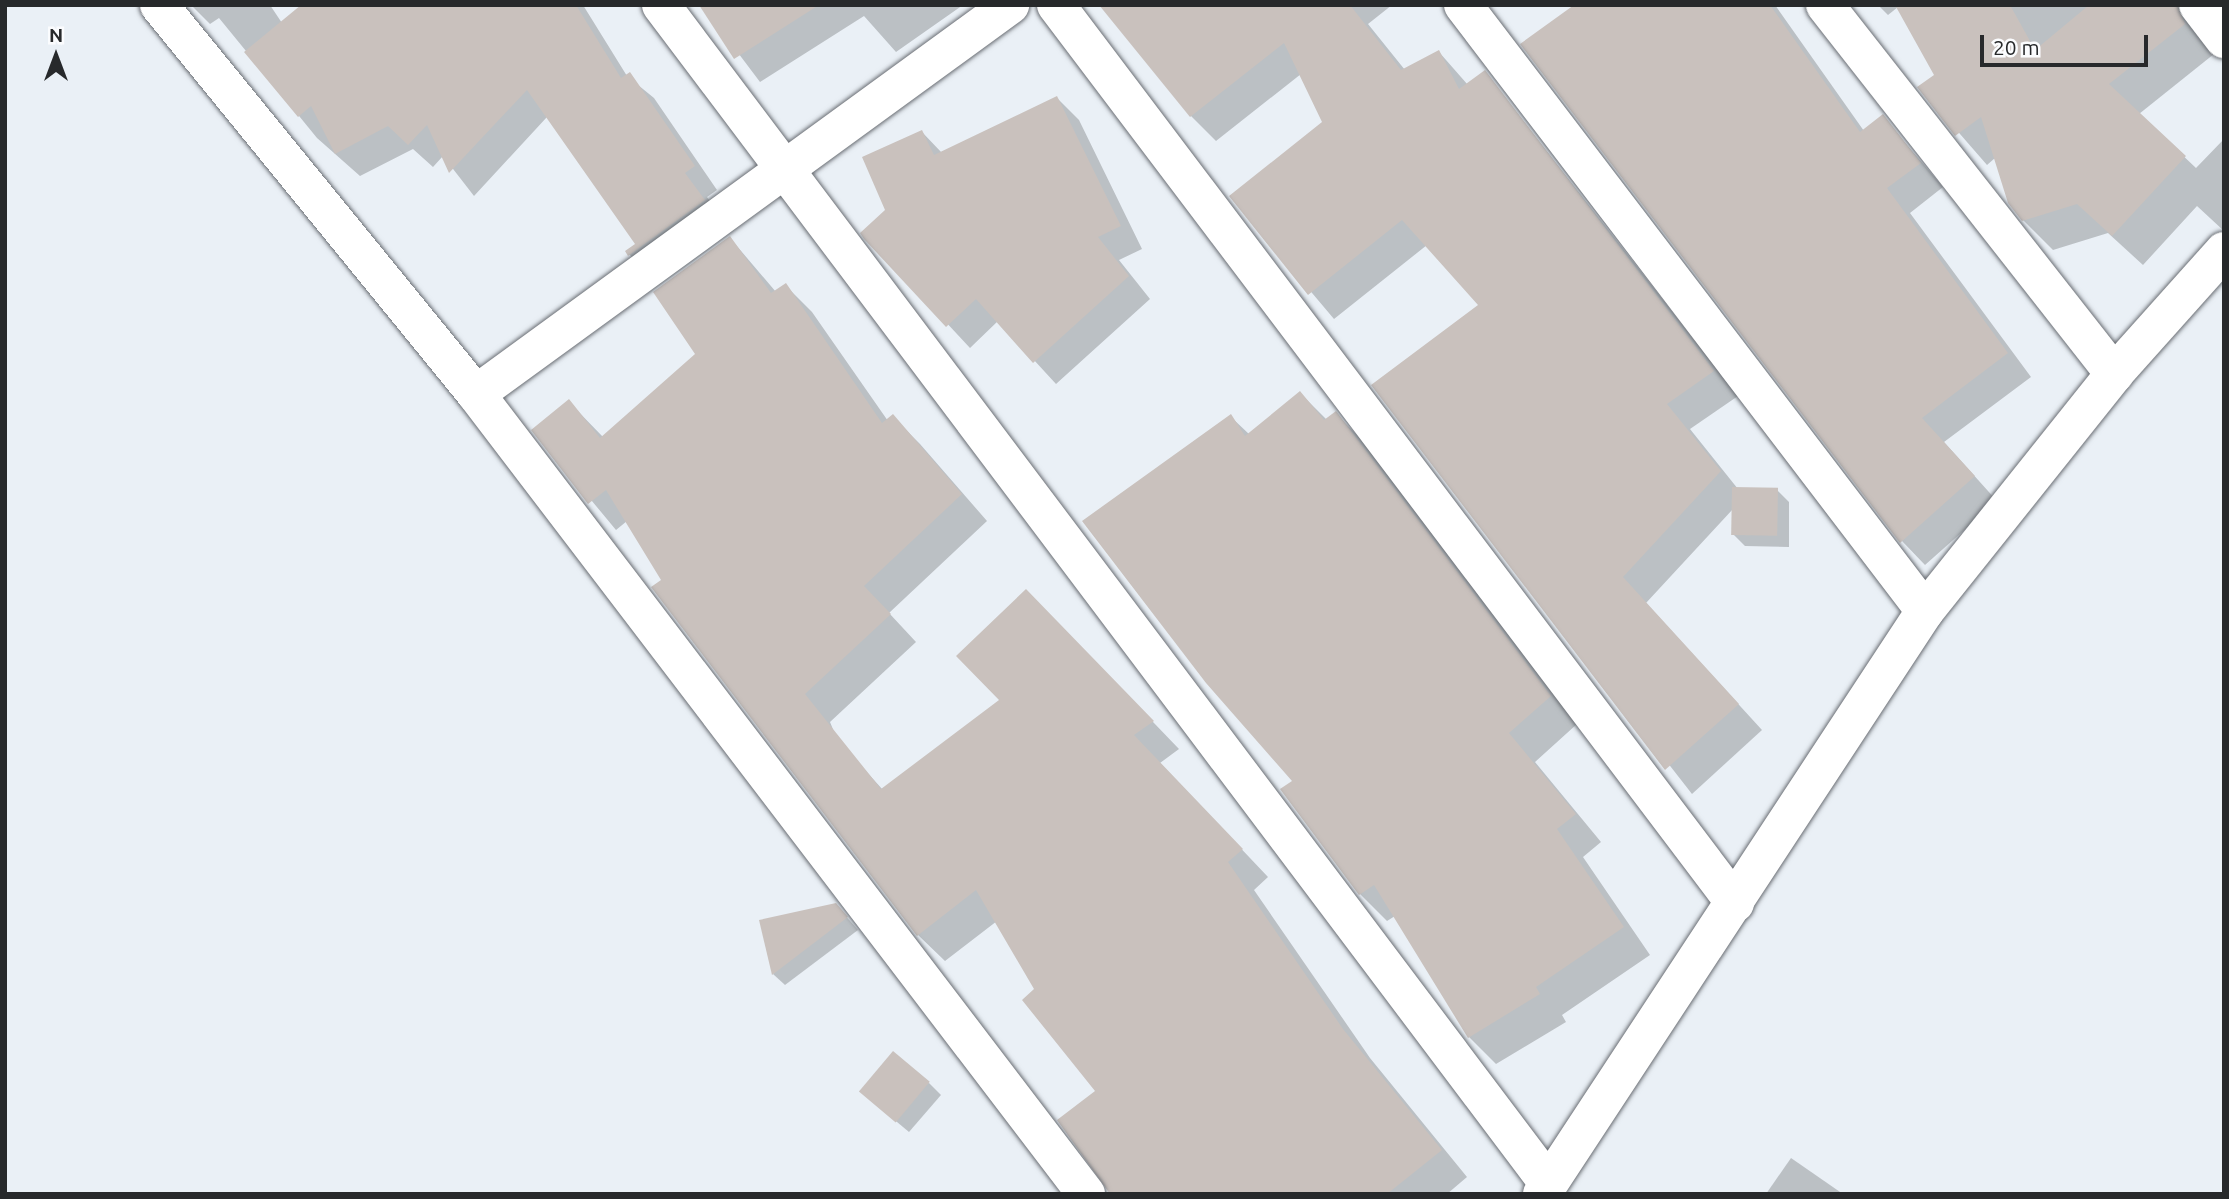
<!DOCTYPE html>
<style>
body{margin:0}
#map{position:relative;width:2229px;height:1199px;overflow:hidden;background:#eaf0f6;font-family:Ubuntu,sans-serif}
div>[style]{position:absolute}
.shadow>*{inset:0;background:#0003}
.building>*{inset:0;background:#c9c1bd;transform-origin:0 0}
.roads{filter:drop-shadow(0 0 2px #696d73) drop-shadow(0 0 2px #696d73)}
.minor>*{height:38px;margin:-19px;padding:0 19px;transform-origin:19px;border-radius:19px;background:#fff}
.secondary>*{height:38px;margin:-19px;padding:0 19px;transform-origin:19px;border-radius:19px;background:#fff}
span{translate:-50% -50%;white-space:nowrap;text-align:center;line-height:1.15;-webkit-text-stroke:6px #fbfcfe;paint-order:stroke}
.frame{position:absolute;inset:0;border:7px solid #27292b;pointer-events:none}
.north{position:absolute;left:21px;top:21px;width:70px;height:70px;-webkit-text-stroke:5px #fbfcfe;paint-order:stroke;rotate:0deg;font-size:19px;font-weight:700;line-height:28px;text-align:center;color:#27292b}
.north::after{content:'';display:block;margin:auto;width:24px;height:32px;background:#27292b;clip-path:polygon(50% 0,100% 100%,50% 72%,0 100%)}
.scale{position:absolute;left:1980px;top:35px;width:168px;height:32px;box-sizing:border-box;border:4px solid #27292b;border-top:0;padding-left:9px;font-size:21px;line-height:24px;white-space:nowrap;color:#27292b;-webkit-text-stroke:5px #fbfcfe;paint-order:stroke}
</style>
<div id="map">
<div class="shadow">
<div style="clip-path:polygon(191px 5px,270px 5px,282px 23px,304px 5px,583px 5px,627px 76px,654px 98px,717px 190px,707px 197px,727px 225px,653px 279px,627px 252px,637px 244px,547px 117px,474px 196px,443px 156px,433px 167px,413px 149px,360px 176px,317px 138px,219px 18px,210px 24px)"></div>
<div style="clip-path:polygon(702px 5px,963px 5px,896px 52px,864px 16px,760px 82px)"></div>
<div style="clip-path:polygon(1134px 5px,1392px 5px,1368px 24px,1405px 70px,1439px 52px,1468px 85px,1485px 72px,1738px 396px,1690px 429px,1738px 489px,1777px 490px,1789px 502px,1789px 547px,1745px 546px,1733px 534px,1733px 509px,1646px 603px,1762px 730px,1692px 794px,1373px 385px,1480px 305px,1427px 245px,1334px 319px,1231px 197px,1324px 123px,1301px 74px,1216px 141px,1191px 116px)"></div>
<div style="clip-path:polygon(1577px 5px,1775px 5px,1864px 131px,1882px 116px,1943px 187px,1910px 213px,2031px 377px,1944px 442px,1997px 501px,1925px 565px,1902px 541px)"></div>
<div style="clip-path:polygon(1878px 5px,2224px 5px,2214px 54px,2139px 114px,2196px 168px,2224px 139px,2224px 231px,2197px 206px,2143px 265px,2108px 233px,2053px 250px,2023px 220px,1995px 158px,1987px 165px,1920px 88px,1936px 75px,1898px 7px,1888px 15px)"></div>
<div style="clip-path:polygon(1057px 98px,1079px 120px,1142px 249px,1119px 260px,1150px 299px,1056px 384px,998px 321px,970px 348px,863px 233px,887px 210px,922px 132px,942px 153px)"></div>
<div style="clip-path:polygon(730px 238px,776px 292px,785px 285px,812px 312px,888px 421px,893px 417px,920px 444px,987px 521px,889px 613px,916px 642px,830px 722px,837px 739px,883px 790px,1002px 700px,1053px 618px,1179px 749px,1160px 763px,1268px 877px,1254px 890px,1370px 1058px,1467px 1177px,1447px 1194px,1114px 1194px,1098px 1091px,997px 921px,945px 961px,918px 935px,627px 521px,616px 530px,533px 430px,569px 402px,603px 437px,697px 354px)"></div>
<div style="clip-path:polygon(1300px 393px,1327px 420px,1336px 414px,1363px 441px,1577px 724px,1535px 762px,1601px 842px,1583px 857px,1650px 955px,1562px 1015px,1566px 1022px,1496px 1064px,1469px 1037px,1395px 916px,1387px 921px,1360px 894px,1295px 781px,1231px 417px,1250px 435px)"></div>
<div style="clip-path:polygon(836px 905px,858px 930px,785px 985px,773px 974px)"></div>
<div style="clip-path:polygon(929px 1083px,941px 1095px,909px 1132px,861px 1092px)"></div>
<div style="clip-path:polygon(1791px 1158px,1843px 1194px,1766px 1194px)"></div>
</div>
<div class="building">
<div style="clip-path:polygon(301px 5px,576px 5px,621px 78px,630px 72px,695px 166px,685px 173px,705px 200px,628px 256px,625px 251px,635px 244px,527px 90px,449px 173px,427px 125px,408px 145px,388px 126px,335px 154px,311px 106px,298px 117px,244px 52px)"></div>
<div style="clip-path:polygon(699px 5px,819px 5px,734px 59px)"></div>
<div style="clip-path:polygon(1099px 5px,1350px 5px,1401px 70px,1439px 50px,1459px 89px,1485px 70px,1714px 371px,1667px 404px,1721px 471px,1623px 577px,1739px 704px,1665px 770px,1371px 385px,1478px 305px,1402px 220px,1308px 295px,1229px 196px,1322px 122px,1284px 43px,1190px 117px)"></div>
<div style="clip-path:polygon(1574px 5px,1770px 5px,1860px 132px,1883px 114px,1921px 163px,1887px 188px,2008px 353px,1922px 418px,1975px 476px,1900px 543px,1520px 44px)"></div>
<div style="clip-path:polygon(1895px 5px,2010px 5px,2035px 50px,2089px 5px,2177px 5px,2185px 24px,2109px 84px,2186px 156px,2112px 236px,2077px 204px,2022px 221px,2008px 203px,1981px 117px,1955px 136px,1917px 87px,1934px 75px)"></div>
<div style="clip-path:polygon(1057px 96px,1121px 226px,1098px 237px,1129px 276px,1033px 363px,976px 299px,946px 327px,864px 239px,860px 233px,885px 210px,862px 157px,922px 130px,934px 155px)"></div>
<div style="clip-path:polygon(730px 236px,771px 293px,786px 283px,882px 423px,893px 414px,962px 494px,864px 586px,891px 614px,805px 694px,881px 789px,999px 700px,956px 656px,1026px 589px,1154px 721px,1134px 735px,1243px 849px,1228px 862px,1343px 1029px,1442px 1150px,1387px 1194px,1110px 1194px,1057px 1120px,1095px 1091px,1022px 1000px,1034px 989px,976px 890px,917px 936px,651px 587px,661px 580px,606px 490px,588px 504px,531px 430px,569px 399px,600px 438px,695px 354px,653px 292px)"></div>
<div style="clip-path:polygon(1300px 391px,1324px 420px,1336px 411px,1551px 696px,1509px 733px,1576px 814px,1557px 829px,1624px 927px,1536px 987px,1540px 994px,1468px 1038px,1374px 885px,1359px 895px,1280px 789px,1292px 781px,1206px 683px,1082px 521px,1231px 414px,1245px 436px)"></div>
<div style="left:1732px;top:487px;width:46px;height:48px;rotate:1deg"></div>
<div style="clip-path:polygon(836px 903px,848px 917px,772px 975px,759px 920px)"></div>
<div style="left:893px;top:1051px;width:48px;height:53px;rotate:40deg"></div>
</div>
<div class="roads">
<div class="minor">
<div style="left:159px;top:5px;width:502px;rotate:50.82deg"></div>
<div style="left:476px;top:394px;width:1006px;rotate:52.67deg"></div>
<div style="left:661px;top:5px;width:1475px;rotate:53.02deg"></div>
<div style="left:1056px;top:5px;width:1126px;rotate:52.91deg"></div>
<div style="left:1463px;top:5px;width:762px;rotate:52.68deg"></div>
<div style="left:1825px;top:5px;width:469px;rotate:51.9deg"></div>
<div style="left:2198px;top:5px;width:43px;rotate:52.6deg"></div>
<div style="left:476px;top:394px;width:661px;rotate:-36.07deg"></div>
</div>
<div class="secondary">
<div style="left:1542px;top:1194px;width:698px;rotate:-56.7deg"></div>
<div style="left:1925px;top:611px;width:303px;rotate:-51.4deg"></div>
<div style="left:2114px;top:374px;width:165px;rotate:-48.2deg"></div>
</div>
</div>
<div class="frame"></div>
<div class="north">N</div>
<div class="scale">20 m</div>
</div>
